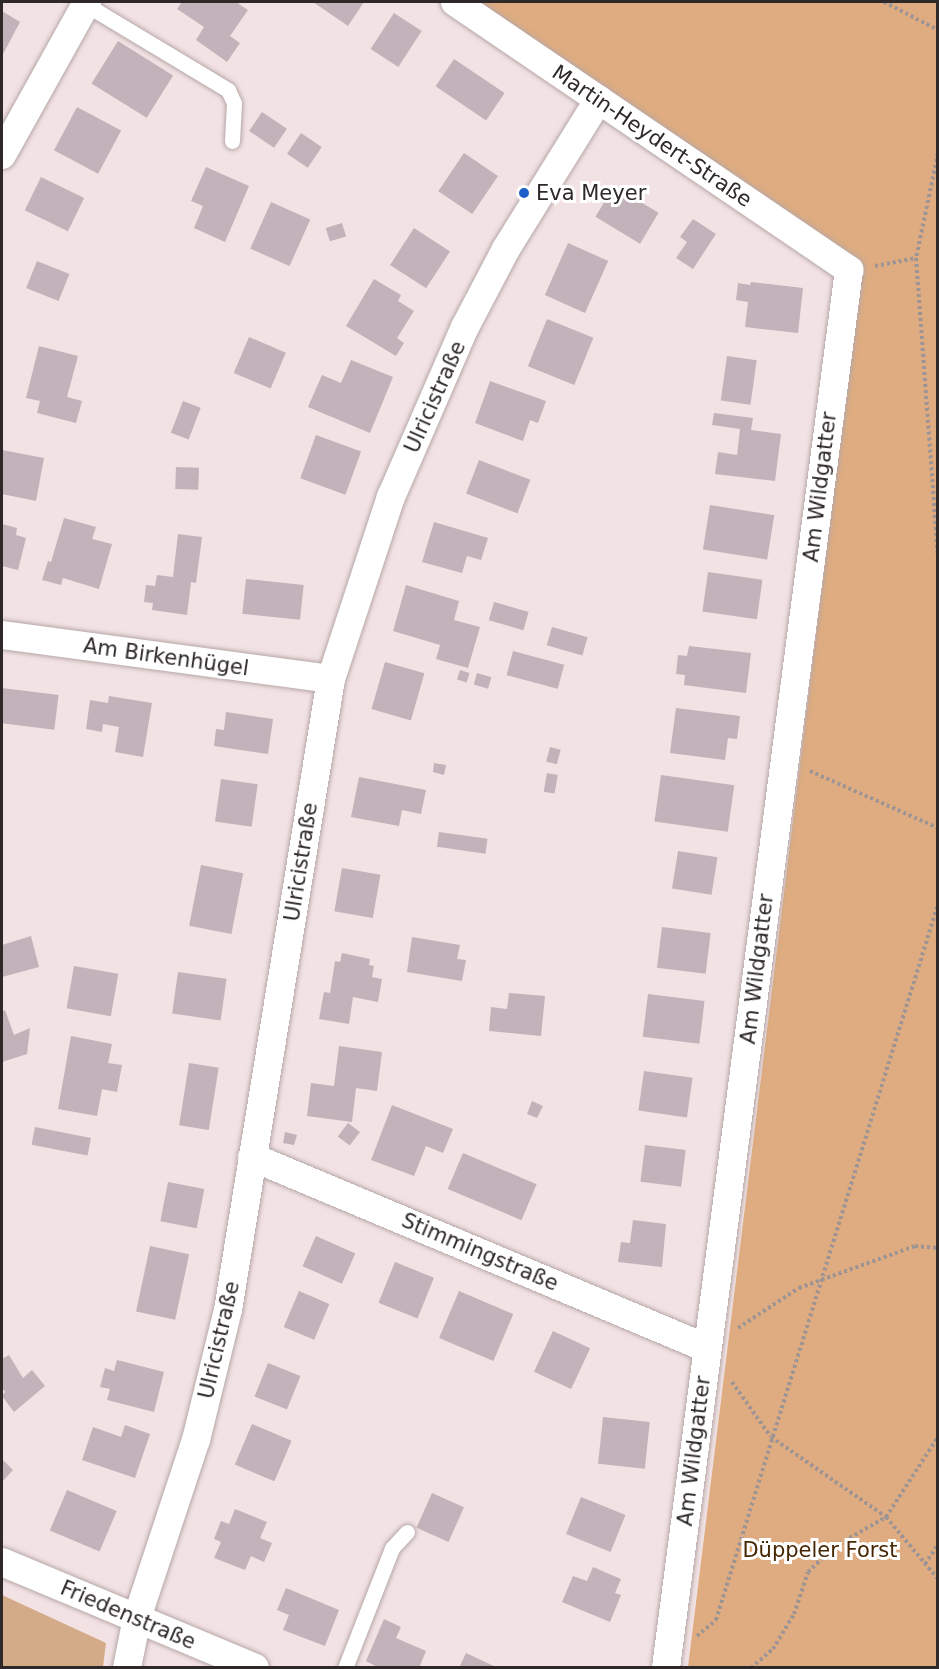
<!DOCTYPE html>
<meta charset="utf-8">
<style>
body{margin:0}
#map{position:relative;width:939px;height:1669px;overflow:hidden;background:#f2e2e3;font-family:"DejaVu Sans",sans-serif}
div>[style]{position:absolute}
.green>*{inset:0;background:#d3ab88}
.forest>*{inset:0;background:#deac80}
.building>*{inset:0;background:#c1b3b9;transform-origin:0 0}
.path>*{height:4px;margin-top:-2px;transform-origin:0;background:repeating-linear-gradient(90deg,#9f9494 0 3px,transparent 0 6px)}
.roads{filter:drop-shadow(0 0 2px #b6a7a7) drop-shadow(0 0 2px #b6a7a7)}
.service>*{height:15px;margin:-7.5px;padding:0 7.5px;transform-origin:7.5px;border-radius:7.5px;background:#fff}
.minor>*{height:28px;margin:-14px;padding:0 14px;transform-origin:14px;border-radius:14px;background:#fff}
.dots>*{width:16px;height:16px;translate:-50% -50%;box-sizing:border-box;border:3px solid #fff;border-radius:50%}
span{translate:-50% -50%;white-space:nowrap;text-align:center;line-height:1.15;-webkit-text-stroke:6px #fff;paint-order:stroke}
.street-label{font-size:21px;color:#2e2828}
.poi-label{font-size:21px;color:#2e2828}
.left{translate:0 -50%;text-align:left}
.park-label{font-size:21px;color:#472603}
.frame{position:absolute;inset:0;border:3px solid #2e2828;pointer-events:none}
</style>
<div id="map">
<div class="green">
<div style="clip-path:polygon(2px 1595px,106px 1643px,103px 1667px,2px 1667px)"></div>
</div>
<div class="forest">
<div style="clip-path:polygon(480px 2px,937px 2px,937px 1667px,688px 1667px,862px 263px)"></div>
</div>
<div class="building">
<div style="clip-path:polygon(182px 2px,236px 2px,248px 10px,230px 36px,240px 43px,227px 62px,196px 40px,204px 27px,177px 9px)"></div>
<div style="clip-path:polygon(313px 2px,364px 2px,348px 26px)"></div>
<div style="clip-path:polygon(2px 11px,20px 22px,2px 56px)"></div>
<div style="left:394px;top:13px;width:33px;height:43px;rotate:33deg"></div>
<div style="left:118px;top:41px;width:65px;height:50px;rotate:32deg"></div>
<div style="left:454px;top:59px;width:61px;height:33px;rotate:34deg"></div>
<div style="left:77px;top:107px;width:50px;height:49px;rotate:28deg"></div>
<div style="left:262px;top:112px;width:30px;height:23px;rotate:34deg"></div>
<div style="left:301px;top:133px;width:25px;height:25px;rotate:34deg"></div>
<div style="left:464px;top:153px;width:41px;height:46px;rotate:34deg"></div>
<div style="clip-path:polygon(206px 167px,249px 186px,225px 242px,194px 228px,203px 206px,191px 201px)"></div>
<div style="left:41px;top:177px;width:48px;height:37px;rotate:26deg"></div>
<div style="left:614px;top:186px;width:52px;height:36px;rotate:31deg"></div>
<div style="left:271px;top:202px;width:43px;height:51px;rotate:24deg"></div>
<div style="clip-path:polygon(693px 219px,716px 234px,693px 269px,676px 258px,687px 242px,680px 237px)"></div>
<div style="left:342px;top:223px;width:14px;height:17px;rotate:73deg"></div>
<div style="left:414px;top:228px;width:43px;height:44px;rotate:33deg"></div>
<div style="left:568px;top:243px;width:44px;height:57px;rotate:24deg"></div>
<div style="left:37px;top:261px;width:35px;height:29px;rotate:22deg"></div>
<div style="clip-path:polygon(374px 279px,401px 295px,398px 301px,414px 311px,397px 338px,404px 343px,396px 356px,346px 326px)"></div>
<div style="clip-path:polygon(751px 282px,803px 288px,798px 333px,745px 327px,748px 302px,736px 300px,738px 283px,750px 285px)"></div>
<div style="left:547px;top:319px;width:50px;height:51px;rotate:22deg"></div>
<div style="left:249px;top:337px;width:40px;height:39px;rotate:23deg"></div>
<div style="clip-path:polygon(39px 346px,78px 356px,67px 397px,82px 401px,76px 423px,37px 413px,40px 401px,26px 398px)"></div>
<div style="left:727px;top:356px;width:30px;height:45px;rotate:8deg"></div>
<div style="clip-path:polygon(351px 360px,393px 377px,370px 433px,308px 407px,322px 375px,341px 383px)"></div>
<div style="clip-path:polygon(490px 381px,546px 401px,538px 423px,530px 420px,523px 441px,475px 423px)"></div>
<div style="left:183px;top:401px;width:19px;height:34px;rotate:21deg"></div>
<div style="clip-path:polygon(714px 413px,753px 418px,751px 430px,781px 434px,775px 481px,715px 474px,718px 452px,737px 455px,740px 429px,712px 425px)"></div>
<div style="left:316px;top:435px;width:48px;height:46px;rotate:20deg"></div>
<div style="clip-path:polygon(2px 450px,44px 458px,36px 501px,2px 494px)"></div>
<div style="left:479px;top:460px;width:55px;height:36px;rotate:21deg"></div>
<div style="left:176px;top:467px;width:23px;height:22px;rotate:2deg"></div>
<div style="left:710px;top:505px;width:65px;height:45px;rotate:9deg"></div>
<div style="clip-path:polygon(64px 518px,96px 527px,92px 539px,112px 544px,99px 589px,63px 578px,61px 585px,42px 580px,48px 561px,51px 562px)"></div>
<div style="clip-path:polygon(434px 522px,488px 538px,481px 560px,467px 556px,462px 573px,422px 562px)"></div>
<div style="clip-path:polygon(2px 524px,17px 528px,16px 535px,26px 538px,18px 570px,2px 566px)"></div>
<div style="clip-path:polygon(178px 534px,202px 537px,196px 583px,191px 582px,187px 615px,152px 610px,153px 603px,144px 602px,146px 585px,155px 586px,157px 575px,173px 577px)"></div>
<div style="left:708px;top:572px;width:55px;height:40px;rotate:8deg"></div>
<div style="left:246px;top:579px;width:58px;height:35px;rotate:6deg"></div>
<div style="clip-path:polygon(406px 585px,459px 601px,454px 620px,480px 627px,468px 668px,436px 659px,440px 645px,393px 631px)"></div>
<div style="left:494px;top:602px;width:36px;height:19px;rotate:16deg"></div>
<div style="left:552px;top:627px;width:37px;height:19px;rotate:16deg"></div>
<div style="clip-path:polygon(689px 646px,751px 653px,746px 693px,684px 685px,685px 675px,676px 674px,678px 655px,687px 656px)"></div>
<div style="left:513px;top:651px;width:53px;height:25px;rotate:15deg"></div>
<div style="left:385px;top:662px;width:41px;height:49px;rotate:16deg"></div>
<div style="left:460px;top:670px;width:10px;height:10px;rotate:17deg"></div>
<div style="left:477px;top:673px;width:15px;height:12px;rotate:16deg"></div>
<div style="left:2px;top:688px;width:57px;height:35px;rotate:7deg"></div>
<div style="clip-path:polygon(109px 696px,152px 703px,143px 757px,115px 752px,119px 727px,103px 724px,102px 732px,86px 729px,90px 700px,108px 703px)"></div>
<div style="clip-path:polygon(676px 708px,740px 716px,737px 739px,728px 738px,725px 760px,670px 753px)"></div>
<div style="clip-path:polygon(226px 712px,273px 719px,268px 754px,214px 746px,216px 729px,224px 730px)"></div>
<div style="left:550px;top:747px;width:11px;height:15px;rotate:15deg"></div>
<div style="clip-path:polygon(434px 763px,446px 765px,444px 775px,433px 772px)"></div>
<div style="left:547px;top:773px;width:11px;height:19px;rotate:10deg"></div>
<div style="left:661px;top:775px;width:74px;height:47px;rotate:8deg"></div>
<div style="clip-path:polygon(359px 777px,426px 790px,421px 814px,402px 810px,399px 826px,351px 817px)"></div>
<div style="left:221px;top:779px;width:37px;height:43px;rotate:8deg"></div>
<div style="left:439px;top:832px;width:49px;height:15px;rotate:8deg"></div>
<div style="left:678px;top:851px;width:40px;height:38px;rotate:9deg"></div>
<div style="left:201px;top:865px;width:43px;height:62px;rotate:11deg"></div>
<div style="left:342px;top:868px;width:39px;height:44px;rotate:10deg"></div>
<div style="left:662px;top:927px;width:49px;height:41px;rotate:7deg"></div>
<div style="clip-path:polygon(31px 936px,39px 967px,2px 977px,2px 945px)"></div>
<div style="clip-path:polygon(412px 937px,460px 945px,457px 959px,466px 960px,462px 981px,407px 972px)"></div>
<div style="clip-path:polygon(342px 953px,370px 959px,369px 965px,374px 966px,372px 977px,382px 979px,378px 1002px,353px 997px,349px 1024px,319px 1019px,324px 992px,330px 993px,335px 961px,340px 962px)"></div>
<div style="left:74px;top:966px;width:45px;height:43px;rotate:10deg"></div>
<div style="left:178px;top:972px;width:49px;height:42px;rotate:8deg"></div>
<div style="clip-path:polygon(509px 993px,545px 996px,541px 1036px,489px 1031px,491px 1007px,507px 1009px)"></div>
<div style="left:648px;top:994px;width:57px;height:43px;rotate:7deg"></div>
<div style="clip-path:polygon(5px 1010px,14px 1035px,30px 1028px,27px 1054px,2px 1062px,2px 1012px)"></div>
<div style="clip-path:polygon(71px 1036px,112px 1044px,108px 1063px,122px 1065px,117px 1092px,102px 1089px,97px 1116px,58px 1109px)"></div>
<div style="clip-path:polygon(339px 1046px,382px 1052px,377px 1091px,356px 1088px,352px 1122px,307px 1116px,311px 1083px,334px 1086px)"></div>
<div style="left:189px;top:1063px;width:30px;height:63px;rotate:9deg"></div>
<div style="left:644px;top:1071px;width:49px;height:40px;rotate:8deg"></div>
<div style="clip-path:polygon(532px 1101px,543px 1106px,537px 1118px,527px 1114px)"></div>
<div style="clip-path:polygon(392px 1105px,453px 1129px,443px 1153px,426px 1146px,414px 1176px,371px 1160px)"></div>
<div style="left:348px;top:1123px;width:15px;height:17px;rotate:37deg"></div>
<div style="left:35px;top:1127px;width:57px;height:18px;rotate:11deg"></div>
<div style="clip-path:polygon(285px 1132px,297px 1135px,294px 1145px,283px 1143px)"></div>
<div style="left:645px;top:1145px;width:41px;height:37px;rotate:7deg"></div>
<div style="left:463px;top:1153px;width:80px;height:39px;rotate:23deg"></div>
<div style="left:168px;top:1182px;width:37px;height:40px;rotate:11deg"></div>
<div style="clip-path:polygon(633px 1220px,666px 1224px,662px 1267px,618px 1262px,621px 1242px,630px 1243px)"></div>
<div style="left:316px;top:1236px;width:43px;height:33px;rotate:24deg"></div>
<div style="left:150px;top:1246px;width:40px;height:67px;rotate:12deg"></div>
<div style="left:395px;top:1262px;width:42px;height:44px;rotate:22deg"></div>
<div style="left:299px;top:1291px;width:33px;height:39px;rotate:23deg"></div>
<div style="left:459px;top:1291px;width:59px;height:51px;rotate:23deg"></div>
<div style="left:553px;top:1331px;width:41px;height:45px;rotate:25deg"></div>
<div style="clip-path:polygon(9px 1355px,23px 1378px,32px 1370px,45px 1386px,14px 1412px,2px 1396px,5px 1392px,2px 1387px,2px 1359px)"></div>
<div style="clip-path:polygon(117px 1360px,164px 1372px,154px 1412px,107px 1400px,110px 1389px,100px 1387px,105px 1368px,114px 1371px)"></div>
<div style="left:268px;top:1363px;width:35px;height:36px;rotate:22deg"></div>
<div style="left:603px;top:1417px;width:47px;height:47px;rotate:6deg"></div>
<div style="left:252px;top:1424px;width:43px;height:44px;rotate:23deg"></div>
<div style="clip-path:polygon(125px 1425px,150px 1434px,135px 1478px,82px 1460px,93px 1427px,121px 1437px)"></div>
<div style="clip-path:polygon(2px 1459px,13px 1470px,2px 1482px)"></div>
<div style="left:67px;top:1490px;width:54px;height:44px;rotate:23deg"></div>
<div style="left:432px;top:1493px;width:35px;height:38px;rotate:24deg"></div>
<div style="left:581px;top:1497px;width:48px;height:40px;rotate:22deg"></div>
<div style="clip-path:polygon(235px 1509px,267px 1522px,260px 1538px,272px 1543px,264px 1562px,251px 1556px,245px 1570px,214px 1558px,221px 1542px,214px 1539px,221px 1521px,229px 1524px)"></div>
<div style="clip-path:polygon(593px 1567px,621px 1579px,615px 1593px,621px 1595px,610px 1622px,562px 1602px,573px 1576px,587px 1581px)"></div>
<div style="clip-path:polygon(286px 1588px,339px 1610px,325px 1646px,283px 1630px,289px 1615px,277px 1610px)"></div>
<div style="clip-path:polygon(384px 1619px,401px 1627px,396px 1638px,426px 1651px,419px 1668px,379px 1668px,366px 1661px)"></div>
<div style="clip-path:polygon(466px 1653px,498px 1668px,459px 1668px)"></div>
</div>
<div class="path">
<div style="left:884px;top:2px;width:61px;rotate:27.4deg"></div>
<div style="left:938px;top:153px;width:107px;rotate:101.8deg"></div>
<div style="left:916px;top:258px;width:299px;rotate:85.8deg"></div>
<div style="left:875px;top:266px;width:42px;rotate:-11deg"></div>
<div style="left:810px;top:771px;width:140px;rotate:24deg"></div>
<div style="left:738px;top:1328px;width:73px;rotate:-33.3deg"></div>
<div style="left:799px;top:1288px;width:123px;rotate:-19.9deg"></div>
<div style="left:915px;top:1246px;width:23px;rotate:5deg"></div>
<div style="left:732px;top:1382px;width:67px;rotate:54.7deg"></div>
<div style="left:771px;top:1437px;width:140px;rotate:34.8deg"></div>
<div style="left:886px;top:1517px;width:81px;rotate:50deg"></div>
<div style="left:925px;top:1564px;width:23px;rotate:-56deg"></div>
<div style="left:697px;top:1636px;width:25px;rotate:-40deg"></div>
<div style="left:716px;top:1620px;width:750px;rotate:-72.77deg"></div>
<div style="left:751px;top:1668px;width:29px;rotate:-41deg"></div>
<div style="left:773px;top:1649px;width:41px;rotate:-59deg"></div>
<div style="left:794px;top:1614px;width:44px;rotate:-71.6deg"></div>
<div style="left:808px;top:1572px;width:36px;rotate:-44deg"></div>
<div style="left:834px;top:1547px;width:60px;rotate:-30deg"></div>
<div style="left:886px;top:1517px;width:95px;rotate:-57deg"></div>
</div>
<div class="roads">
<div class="service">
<div style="left:85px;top:4px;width:167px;rotate:31deg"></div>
<div style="left:228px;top:90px;width:14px;rotate:65deg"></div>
<div style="left:234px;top:103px;width:38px;rotate:93deg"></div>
<div style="left:345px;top:1668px;width:129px;rotate:-68.6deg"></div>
<div style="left:392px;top:1548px;width:22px;rotate:-47deg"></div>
</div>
<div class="minor">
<div style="left:455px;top:2px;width:477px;rotate:34.2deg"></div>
<div style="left:849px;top:270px;width:1410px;rotate:97.46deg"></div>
<div style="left:2px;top:155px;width:175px;rotate:-60.9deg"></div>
<div style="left:2px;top:635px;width:332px;rotate:7.6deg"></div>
<div style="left:252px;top:1157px;width:493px;rotate:22.8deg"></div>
<div style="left:2px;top:1562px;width:274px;rotate:22.7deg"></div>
<div style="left:127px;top:1668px;width:51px;rotate:-78.7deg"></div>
<div style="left:137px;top:1618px;width:188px;rotate:-71.7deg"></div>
<div style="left:196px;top:1440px;width:134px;rotate:-76.2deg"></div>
<div style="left:228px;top:1310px;width:639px;rotate:-80.73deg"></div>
<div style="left:331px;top:679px;width:192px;rotate:-71.8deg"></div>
<div style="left:391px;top:497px;width:185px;rotate:-66.5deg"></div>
<div style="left:465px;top:327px;width:88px;rotate:-62.3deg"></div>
<div style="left:506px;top:249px;width:176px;rotate:-58.2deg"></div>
</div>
</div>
<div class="dots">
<div style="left:524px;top:193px;background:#1d5fca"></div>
</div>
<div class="street-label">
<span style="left:652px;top:136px;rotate:34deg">Martin-Heydert-Straße</span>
<span style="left:435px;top:397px;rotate:-66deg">Ulricistraße</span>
<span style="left:820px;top:487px;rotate:-83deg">Am Wildgatter</span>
<span style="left:166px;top:657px;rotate:8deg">Am Birkenhügel</span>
<span style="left:301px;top:862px;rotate:-81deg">Ulricistraße</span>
<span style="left:757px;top:969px;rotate:-83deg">Am Wildgatter</span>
<span style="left:480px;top:1252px;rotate:23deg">Stimmingstraße</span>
<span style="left:219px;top:1340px;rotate:-77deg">Ulricistraße</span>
<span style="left:694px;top:1451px;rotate:-83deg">Am Wildgatter</span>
<span style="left:128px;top:1615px;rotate:23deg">Friedenstraße</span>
</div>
<div class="poi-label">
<span class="left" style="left:536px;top:193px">Eva Meyer</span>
</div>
<div class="park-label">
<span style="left:820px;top:1550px">Düppeler Forst</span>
</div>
<div class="frame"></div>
</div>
